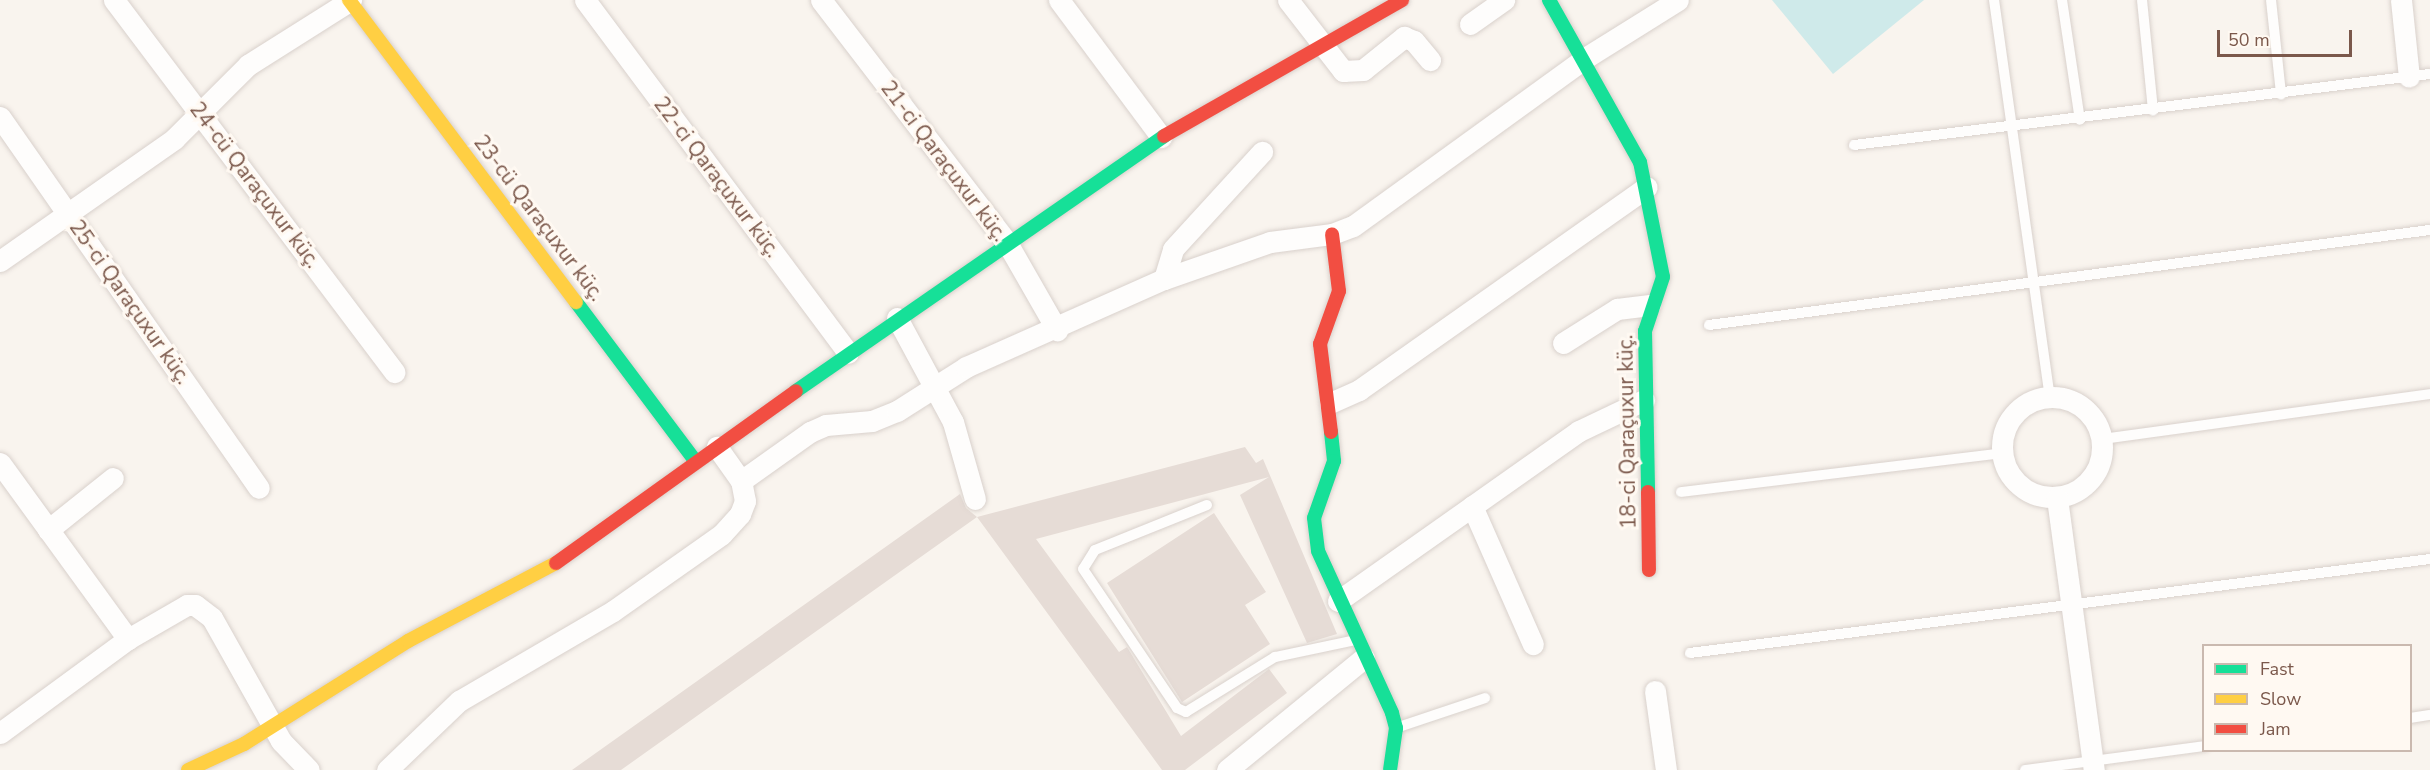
<!DOCTYPE html>
<meta charset="utf-8">
<style>
body{margin:0}
#map{position:relative;width:2430px;height:770px;overflow:hidden;background:#f9f4ee;font-family:"Nunito Sans",sans-serif}
div>[style]{position:absolute}
.water>*{inset:0;background:#cfeaea}
.building>*{inset:0;background:#e6dcd6}
.roads{filter:drop-shadow(0 0 2px #d9d1cc) drop-shadow(0 0 2px #d9d1cc)}
.lane>*{height:10px;margin:-5px;padding:0 5px;transform-origin:5px;border-radius:5px;background:#fefdfc}
.street>*{height:21px;margin:-10.5px;padding:0 10.5px;transform-origin:10.5px;border-radius:10.5px;background:#fefdfc}
.street>.ring{margin:-10.5px;padding:0;box-sizing:content-box;background:none;border:21px solid #fefdfc;border-radius:50%}
.fast>*{height:14px;margin:-7px;padding:0 7px;transform-origin:7px;border-radius:7px;background:#16e098}
.slow>*{height:14px;margin:-7px;padding:0 7px;transform-origin:7px;border-radius:7px;background:#ffcf43}
.jam>*{height:14px;margin:-7px;padding:0 7px;transform-origin:7px;border-radius:7px;background:#f24e42}
span{translate:-50% -50%;white-space:nowrap;text-align:center;line-height:1.15;-webkit-text-stroke:6px #fff9f2;paint-order:stroke}
.street-label{font-size:21px;color:#7b584b}
.legend{position:absolute;left:2202px;top:644px;width:210px;height:108px;box-sizing:border-box;background:#fff9f2;border:2px solid #cab9af;margin:0;padding:8px 10px;list-style:none;font-size:18px;color:#7b584b}
.legend li{display:flex;align-items:center;gap:12px;height:30px}
.legend b{width:30px;border:2px solid #cab9af}
.scale{position:absolute;left:2217px;top:30px;width:135px;height:27px;box-sizing:border-box;border:3px solid #7b584b;border-top:0;padding-left:8px;font-size:18px;line-height:21px;white-space:nowrap;color:#7b584b;-webkit-text-stroke:4px #fff9f2;paint-order:stroke}
</style>
<div id="map">
<div class="water">
<div style="clip-path:polygon(1772px 0,1924px 0,1833px 74px)"></div>
</div>
<div class="building">
<div style="clip-path:polygon(1245px 447px,1256px 463px,1263px 459px,1337px 634px,1307px 643px,1240px 495px,1269px 477px,1036px 539px,1119px 652px,1127px 647px,1181px 736px,1269px 669px,1287px 693px,1185px 770px,1162px 770px,977px 517px)"></div>
<div style="clip-path:polygon(960px 494px,966px 508px,977px 517px,621px 770px,572px 770px)"></div>
<div style="clip-path:polygon(1214px 513px,1266px 592px,1245px 605px,1270px 644px,1182px 702px,1107px 583px)"></div>
</div>
<div class="roads">
<div class="lane">
<div style="left:1994px;top:0;width:401px;rotate:82deg"></div>
<div style="left:2062px;top:0;width:121px;rotate:81.5deg"></div>
<div style="left:2142px;top:0;width:111px;rotate:84.3deg"></div>
<div style="left:2271px;top:0;width:95px;rotate:83.9deg"></div>
<div style="left:1854px;top:145px;width:580px;rotate:-7.03deg"></div>
<div style="left:1709px;top:325px;width:727px;rotate:-7.51deg"></div>
<div style="left:2102px;top:439px;width:331px;rotate:-7.8deg"></div>
<div style="left:1681px;top:492px;width:323px;rotate:-6.9deg"></div>
<div style="left:1207px;top:505px;width:121px;rotate:158.1deg"></div>
<div style="left:1095px;top:550px;width:22px;rotate:122deg"></div>
<div style="left:1083px;top:569px;width:168px;rotate:55.9deg"></div>
<div style="left:1177px;top:708px;width:10px;rotate:24deg"></div>
<div style="left:1186px;top:712px;width:105px;rotate:-31.7deg"></div>
<div style="left:1275px;top:657px;width:83px;rotate:-11.9deg"></div>
<div style="left:1690px;top:653px;width:746px;rotate:-7.24deg"></div>
<div style="left:2410px;top:718px;width:20px;rotate:-9deg"></div>
<div style="left:1396px;top:728px;width:94px;rotate:-18.6deg"></div>
<div style="left:2025px;top:770px;width:181px;rotate:-7.6deg"></div>
</div>
<div class="street">
<div style="left:114px;top:0;width:466px;rotate:53deg"></div>
<div style="left:585px;top:0;width:440px;rotate:53.3deg"></div>
<div style="left:821px;top:0;width:304px;rotate:52.5deg"></div>
<div style="left:1006px;top:241px;width:103px;rotate:60.2deg"></div>
<div style="left:1059px;top:0;width:171px;rotate:53.3deg"></div>
<div style="left:1288px;top:0;width:90px;rotate:52.2deg"></div>
<div style="left:1343px;top:71px;width:20px;rotate:-3deg"></div>
<div style="left:1363px;top:70px;width:53px;rotate:-38.8deg"></div>
<div style="left:1404px;top:37px;width:11px;rotate:22deg"></div>
<div style="left:1414px;top:41px;width:25px;rotate:50deg"></div>
<div style="left:2401px;top:0;width:77px;rotate:84.1deg"></div>
<div style="left:1470px;top:24px;width:42px;rotate:-35.2deg"></div>
<div style="left:0;top:117px;width:452px;rotate:55.1deg"></div>
<div style="left:0;top:261px;width:213px;rotate:-35deg"></div>
<div style="left:174px;top:139px;width:105px;rotate:-45deg"></div>
<div style="left:248px;top:65px;width:122px;rotate:-32.3deg"></div>
<div style="left:1164px;top:279px;width:31px;rotate:-73deg"></div>
<div style="left:1173px;top:249px;width:132px;rotate:-47.5deg"></div>
<div style="left:897px;top:318px;width:118px;rotate:61.7deg"></div>
<div style="left:953px;top:422px;width:80px;rotate:74.1deg"></div>
<div style="left:1563px;top:343px;width:64px;rotate:-32.2deg"></div>
<div style="left:1617px;top:309px;width:33px;rotate:-7deg"></div>
<div class="ring" style="left:2002px;top:397px;width:79px;height:79px"></div>
<div style="left:1330px;top:403px;width:32px;rotate:-24deg"></div>
<div style="left:1359px;top:390px;width:352px;rotate:-35.2deg"></div>
<div style="left:0;top:463px;width:218px;rotate:54deg"></div>
<div style="left:128px;top:639px;width:68px;rotate:-30deg"></div>
<div style="left:187px;top:605px;width:8px"></div>
<div style="left:195px;top:605px;width:21px;rotate:37deg"></div>
<div style="left:212px;top:618px;width:141px;rotate:60.7deg"></div>
<div style="left:281px;top:741px;width:40px;rotate:46deg"></div>
<div style="left:741px;top:481px;width:85px;rotate:-35.4deg"></div>
<div style="left:810px;top:432px;width:17px;rotate:-24deg"></div>
<div style="left:826px;top:425px;width:46px;rotate:-5deg"></div>
<div style="left:872px;top:421px;width:27px;rotate:-22deg"></div>
<div style="left:897px;top:411px;width:82px;rotate:-32.5deg"></div>
<div style="left:966px;top:367px;width:217px;rotate:-24deg"></div>
<div style="left:1164px;top:279px;width:112px;rotate:-19.2deg"></div>
<div style="left:1270px;top:242px;width:63px;rotate:-7.4deg"></div>
<div style="left:1332px;top:234px;width:22px;rotate:-21deg"></div>
<div style="left:1353px;top:226px;width:283px;rotate:-35.9deg"></div>
<div style="left:1582px;top:60px;width:113px;rotate:-32deg"></div>
<div style="left:2057px;top:498px;width:275px;rotate:82.3deg"></div>
<div style="left:1472px;top:506px;width:151px;rotate:66.2deg"></div>
<div style="left:48px;top:530px;width:83px;rotate:-38.7deg"></div>
<div style="left:1338px;top:601px;width:295px;rotate:-35.2deg"></div>
<div style="left:1579px;top:431px;width:72px;rotate:-25.5deg"></div>
<div style="left:1655px;top:691px;width:80px;rotate:82.1deg"></div>
<div style="left:0;top:733px;width:159px;rotate:-36.3deg"></div>
<div style="left:387px;top:770px;width:100px;rotate:-43.8deg"></div>
<div style="left:459px;top:701px;width:178px;rotate:-30.3deg"></div>
<div style="left:613px;top:611px;width:133px;rotate:-35.2deg"></div>
<div style="left:722px;top:534px;width:27px;rotate:-48deg"></div>
<div style="left:740px;top:514px;width:14px;rotate:-69deg"></div>
<div style="left:745px;top:501px;width:20px;rotate:-101deg"></div>
<div style="left:741px;top:481px;width:42px;rotate:-125.2deg"></div>
<div style="left:1227px;top:770px;width:177px;rotate:-39.3deg"></div>
</div>
<div class="fast">
<div style="left:1549px;top:0;width:186px;rotate:60.7deg"></div>
<div style="left:1640px;top:162px;width:117px;rotate:78.7deg"></div>
<div style="left:1663px;top:277px;width:57px;rotate:108.4deg"></div>
<div style="left:1645px;top:331px;width:161px;rotate:88.9deg"></div>
<div style="left:576px;top:302px;width:200px;rotate:53.1deg"></div>
<div style="left:796px;top:391px;width:448px;rotate:-34.7deg"></div>
<div style="left:1331px;top:432px;width:29px;rotate:84deg"></div>
<div style="left:1334px;top:461px;width:60px;rotate:109.3deg"></div>
<div style="left:1314px;top:518px;width:33px;rotate:83deg"></div>
<div style="left:1318px;top:551px;width:178px;rotate:65.4deg"></div>
<div style="left:1392px;top:713px;width:16px;rotate:75deg"></div>
<div style="left:1396px;top:728px;width:42px;rotate:98.1deg"></div>
</div>
<div class="slow">
<div style="left:349px;top:0;width:378px;rotate:53.1deg"></div>
<div style="left:188px;top:770px;width:62px;rotate:-24.9deg"></div>
<div style="left:244px;top:744px;width:194px;rotate:-32.1deg"></div>
<div style="left:408px;top:641px;width:167px;rotate:-27.8deg"></div>
</div>
<div class="jam">
<div style="left:1164px;top:136px;width:274px;rotate:-29.7deg"></div>
<div style="left:1331px;top:432px;width:89px;rotate:-97.1deg"></div>
<div style="left:1320px;top:344px;width:56px;rotate:-70.3deg"></div>
<div style="left:1339px;top:291px;width:57px;rotate:-97deg"></div>
<div style="left:1648px;top:492px;width:78px;rotate:89.3deg"></div>
<div style="left:556px;top:563px;width:295px;rotate:-35.6deg"></div>
</div>
</div>
<div class="street-label">
<span style="left:944px;top:161px;rotate:53deg">21-ci Qaraçuxur küç.</span>
<span style="left:717px;top:177px;rotate:53deg">22-ci Qaraçuxur küç.</span>
<span style="left:255px;top:185px;rotate:53deg">24-cü Qaraçuxur küç.</span>
<span style="left:539px;top:218px;rotate:53deg">23-cü Qaraçuxur küç.</span>
<span style="left:130px;top:302px;rotate:55deg">25-ci Qaraçuxur küç.</span>
<span style="left:1627px;top:432px;rotate:-91deg">18-ci Qaraçuxur küç.</span>
</div>
<ul class="legend">
<li><b style="height:8px;background:#16e098"></b>Fast</li>
<li><b style="height:8px;background:#ffcf43"></b>Slow</li>
<li><b style="height:8px;background:#f24e42"></b>Jam</li>
</ul>
<div class="scale">50 m</div>
</div>
